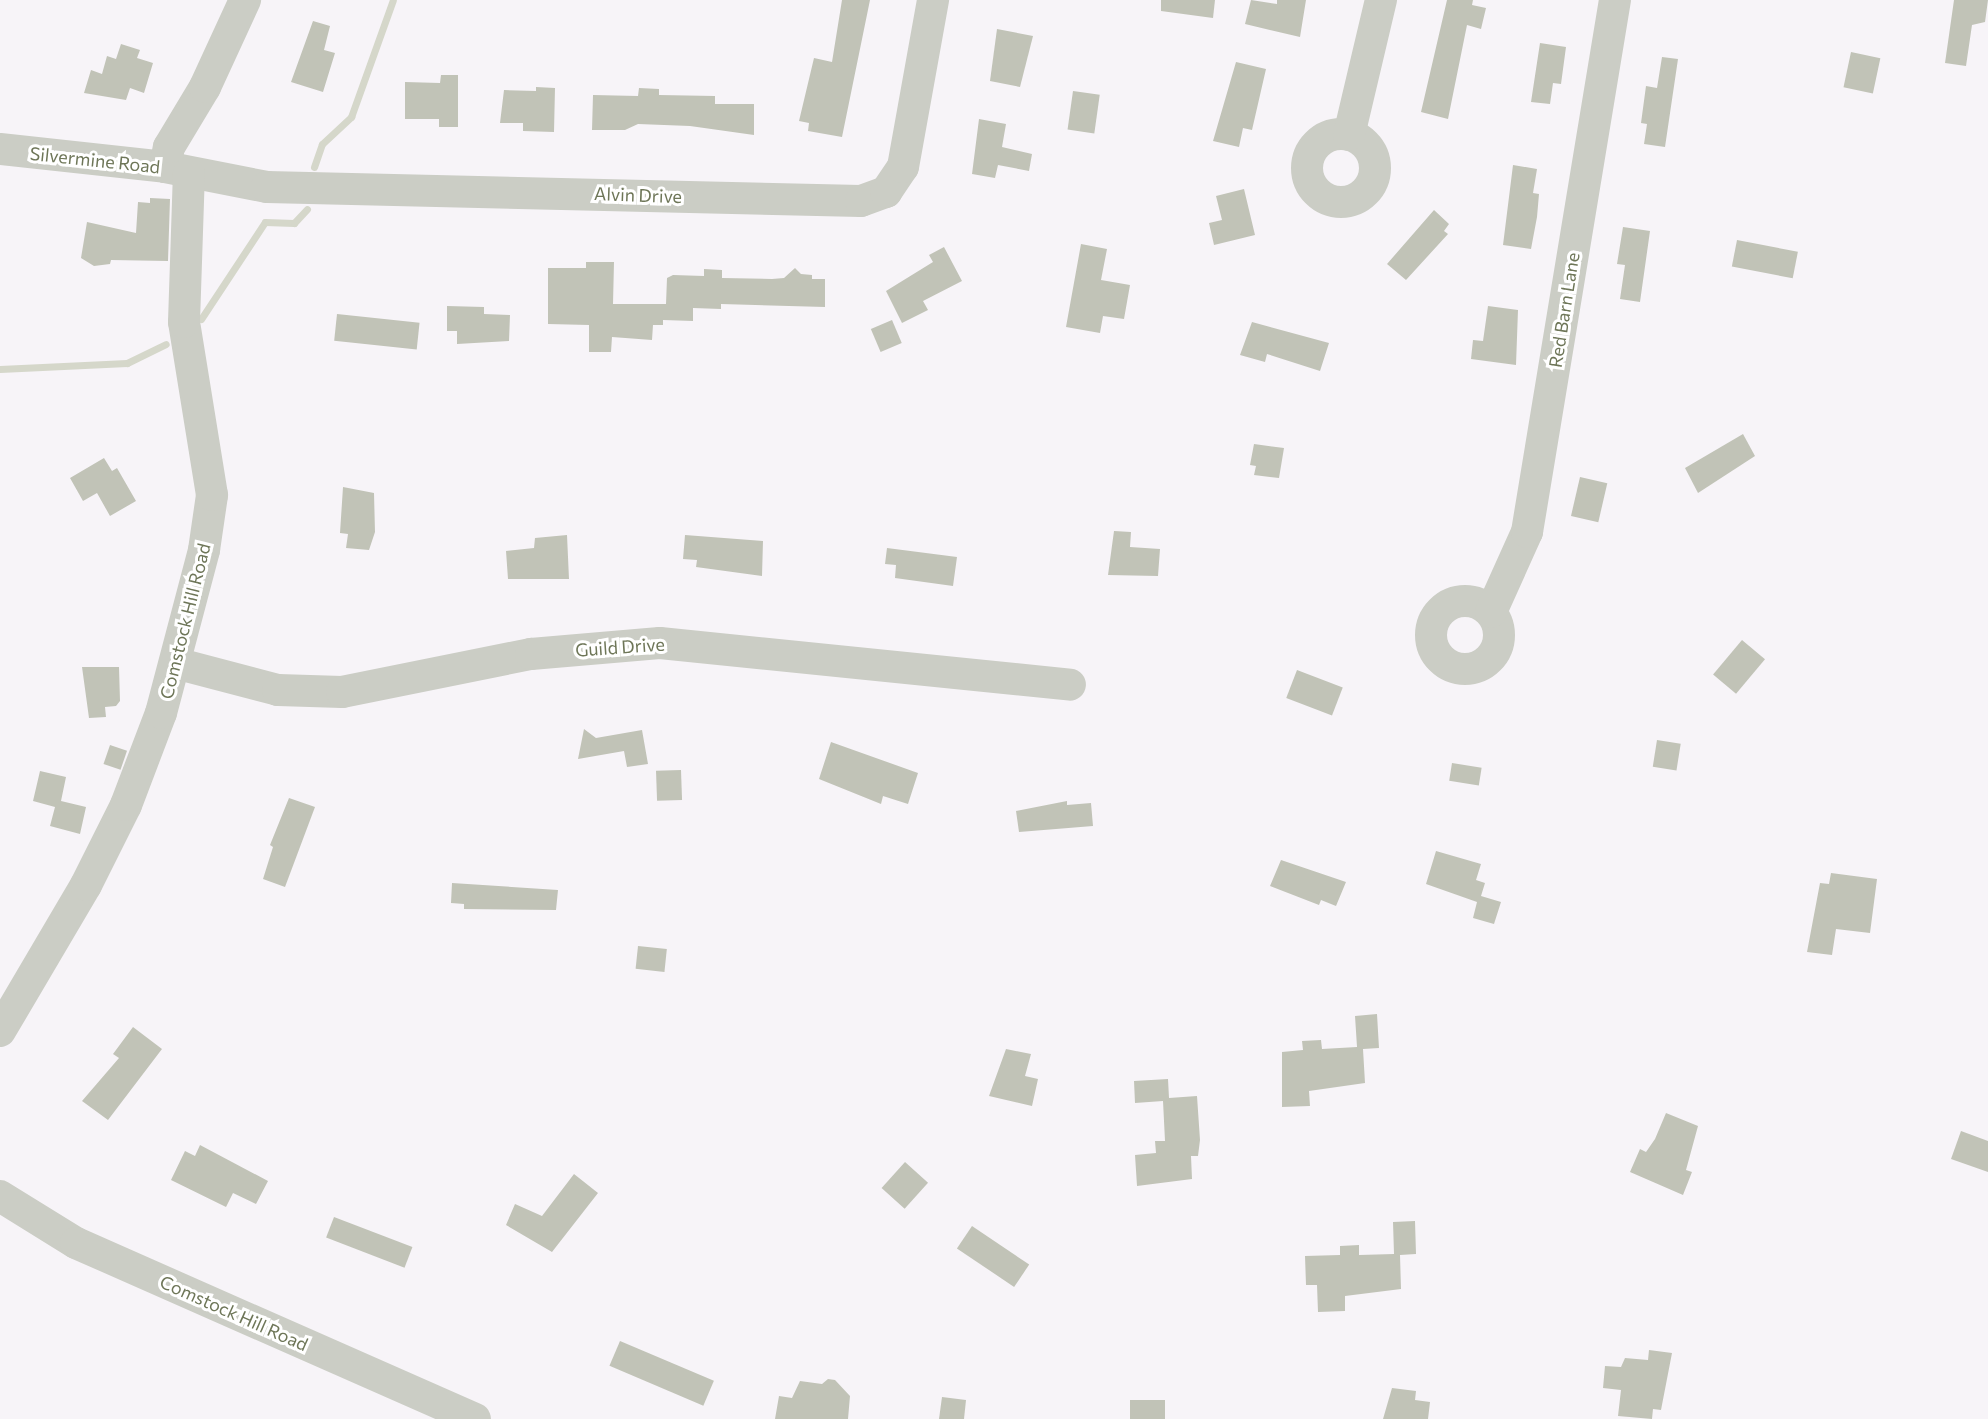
<!DOCTYPE html>
<style>
body{margin:0}
#map{position:relative;width:1988px;height:1419px;overflow:hidden;background:#f7f4f8;font-family:Commissioner,sans-serif}
div>[style]{position:absolute}
.stream>*{height:7px;margin:-3.5px;padding:0 3.5px;transform-origin:3.5px;border-radius:3.5px;background:#d5d7ca}
.building>*{inset:0;background:#c1c3b7;transform-origin:0 0}
.minor>*{height:32px;margin:-16px;padding:0 16px;transform-origin:16px;border-radius:16px;background:#cbcdc5}
.minor>.ring{margin:-16px;padding:0;box-sizing:content-box;background:none;border:32px solid #cbcdc5;border-radius:50%}
span{translate:-50% -50%;white-space:nowrap;text-align:center;line-height:1.15;-webkit-text-stroke:6px #fff;paint-order:stroke}
.street-label{font-size:18px;color:#6e7658}
</style>
<div id="map">
<div class="stream">
<div style="left:314px;top:167px;width:24px;rotate:-71deg"></div>
<div style="left:322px;top:144px;width:40px;rotate:-43deg"></div>
<div style="left:351px;top:117px;width:124px;rotate:-70.3deg"></div>
<div style="left:201px;top:319px;width:116px;rotate:-56.6deg"></div>
<div style="left:265px;top:222px;width:29px;rotate:2deg"></div>
<div style="left:294px;top:223px;width:19px;rotate:-47deg"></div>
<div style="left:0;top:369px;width:127px;rotate:-2.7deg"></div>
<div style="left:127px;top:363px;width:43px;rotate:-26deg"></div>
</div>
<div class="building">
<div style="clip-path:polygon(842px 0,870px 0,842px 137px,808px 131px,809px 123px,799px 121px,814px 58px,832px 62px)"></div>
<div style="clip-path:polygon(1161px 0,1215px 0,1213px 18px,1161px 11px)"></div>
<div style="clip-path:polygon(1251px 0,1277px 4px,1277px 0,1306px 0,1300px 37px,1245px 24px)"></div>
<div style="clip-path:polygon(1447px 0,1473px 0,1472px 5px,1486px 8px,1481px 29px,1467px 25px,1448px 119px,1421px 112px)"></div>
<div style="clip-path:polygon(1954px 0,1988px 0,1985px 22px,1972px 25px,1966px 66px,1945px 63px)"></div>
<div style="clip-path:polygon(313px 21px,330px 26px,324px 50px,335px 53px,323px 92px,291px 82px)"></div>
<div style="clip-path:polygon(997px 29px,1033px 36px,1020px 87px,990px 81px)"></div>
<div style="clip-path:polygon(1540px 43px,1566px 47px,1561px 84px,1553px 83px,1550px 104px,1531px 102px)"></div>
<div style="clip-path:polygon(121px 44px,140px 50px,137px 58px,153px 63px,144px 93px,130px 88px,126px 100px,84px 93px,91px 70px,102px 74px,107px 56px,116px 59px)"></div>
<div style="left:1851px;top:52px;width:30px;height:36px;rotate:12deg"></div>
<div style="clip-path:polygon(1662px 57px,1678px 59px,1665px 147px,1644px 144px,1647px 124px,1641px 123px,1646px 86px,1657px 88px)"></div>
<div style="clip-path:polygon(1236px 62px,1266px 69px,1252px 130px,1243px 128px,1239px 147px,1213px 141px)"></div>
<div style="clip-path:polygon(441px 75px,458px 75px,458px 127px,439px 127px,439px 119px,405px 119px,405px 82px,440px 83px)"></div>
<div style="clip-path:polygon(536px 87px,555px 88px,554px 132px,523px 131px,523px 123px,500px 123px,504px 90px,536px 91px)"></div>
<div style="clip-path:polygon(639px 88px,659px 89px,659px 95px,715px 96px,715px 104px,754px 104px,754px 135px,690px 126px,638px 124px,625px 130px,592px 130px,593px 95px,638px 96px)"></div>
<div style="left:1073px;top:91px;width:27px;height:39px;rotate:8deg"></div>
<div style="clip-path:polygon(979px 119px,1006px 124px,1002px 147px,1032px 154px,1029px 171px,998px 165px,995px 178px,972px 174px)"></div>
<div style="clip-path:polygon(1513px 165px,1537px 169px,1533px 193px,1539px 194px,1537px 217px,1531px 249px,1503px 245px)"></div>
<div style="clip-path:polygon(1244px 189px,1255px 235px,1214px 245px,1209px 223px,1222px 220px,1216px 196px)"></div>
<div style="clip-path:polygon(150px 198px,170px 199px,168px 261px,111px 260px,110px 264px,94px 266px,81px 258px,87px 222px,136px 233px,138px 202px,150px 203px)"></div>
<div style="clip-path:polygon(1434px 210px,1449px 224px,1444px 231px,1448px 234px,1406px 280px,1387px 264px)"></div>
<div style="clip-path:polygon(1623px 227px,1650px 231px,1640px 302px,1620px 299px,1625px 265px,1617px 264px)"></div>
<div style="left:1737px;top:240px;width:62px;height:27px;rotate:11deg"></div>
<div style="clip-path:polygon(1081px 244px,1107px 249px,1101px 280px,1130px 285px,1124px 319px,1103px 316px,1100px 333px,1066px 327px)"></div>
<div style="clip-path:polygon(944px 247px,962px 281px,923px 301px,928px 310px,902px 323px,886px 291px,933px 262px,929px 255px)"></div>
<div style="clip-path:polygon(586px 262px,614px 262px,613px 304px,666px 304px,667px 278px,673px 275px,704px 276px,704px 269px,722px 270px,722px 278px,772px 279px,784px 278px,795px 268px,801px 274px,812px 275px,812px 279px,825px 279px,825px 307px,721px 304px,721px 309px,693px 308px,693px 321px,663px 320px,663px 325px,653px 325px,652px 340px,612px 337px,611px 352px,589px 352px,589px 325px,548px 324px,548px 268px,586px 268px)"></div>
<div style="clip-path:polygon(447px 306px,484px 307px,484px 314px,510px 315px,509px 341px,457px 344px,457px 331px,447px 331px)"></div>
<div style="clip-path:polygon(1488px 306px,1518px 310px,1516px 365px,1471px 359px,1473px 340px,1483px 341px)"></div>
<div style="left:337px;top:314px;width:83px;height:27px;rotate:6deg"></div>
<div style="left:892px;top:320px;width:25px;height:23px;rotate:67deg"></div>
<div style="clip-path:polygon(1252px 322px,1329px 343px,1320px 371px,1267px 354px,1265px 362px,1240px 355px)"></div>
<div style="clip-path:polygon(1743px 434px,1755px 456px,1698px 493px,1685px 468px)"></div>
<div style="clip-path:polygon(1254px 444px,1284px 448px,1279px 478px,1254px 475px,1256px 466px,1250px 465px)"></div>
<div style="clip-path:polygon(104px 458px,112px 471px,117px 468px,136px 501px,110px 516px,97px 493px,83px 501px,70px 478px)"></div>
<div style="left:1580px;top:477px;width:28px;height:40px;rotate:13deg"></div>
<div style="clip-path:polygon(343px 487px,374px 493px,375px 532px,369px 550px,346px 548px,348px 534px,340px 533px)"></div>
<div style="clip-path:polygon(1114px 531px,1131px 532px,1130px 547px,1160px 549px,1158px 576px,1108px 575px)"></div>
<div style="clip-path:polygon(567px 535px,569px 579px,508px 579px,506px 551px,534px 548px,535px 538px)"></div>
<div style="clip-path:polygon(685px 535px,763px 541px,762px 576px,696px 567px,697px 560px,683px 559px)"></div>
<div style="clip-path:polygon(887px 548px,957px 557px,953px 586px,895px 578px,896px 565px,885px 564px)"></div>
<div style="left:1742px;top:640px;width:30px;height:45px;rotate:40deg"></div>
<div style="clip-path:polygon(82px 667px,119px 667px,120px 701px,116px 706px,105px 707px,106px 717px,89px 718px)"></div>
<div style="left:1297px;top:670px;width:49px;height:30px;rotate:21deg"></div>
<div style="clip-path:polygon(584px 729px,596px 738px,642px 730px,648px 764px,627px 767px,624px 751px,578px 759px)"></div>
<div style="left:1657px;top:740px;width:24px;height:27px;rotate:9deg"></div>
<div style="clip-path:polygon(831px 742px,918px 773px,908px 804px,883px 796px,881px 804px,819px 779px)"></div>
<div style="left:110px;top:745px;width:18px;height:20px;rotate:19deg"></div>
<div style="left:1452px;top:763px;width:30px;height:18px;rotate:9deg"></div>
<div style="left:681px;top:770px;width:30px;height:25px;rotate:88deg"></div>
<div style="clip-path:polygon(40px 771px,66px 777px,61px 801px,86px 807px,80px 834px,50px 826px,55px 807px,33px 801px)"></div>
<div style="clip-path:polygon(289px 798px,315px 807px,285px 887px,263px 879px,273px 847px,270px 845px)"></div>
<div style="clip-path:polygon(1067px 801px,1067px 805px,1091px 803px,1093px 826px,1019px 832px,1016px 811px)"></div>
<div style="clip-path:polygon(1436px 851px,1481px 864px,1476px 880px,1485px 883px,1481px 896px,1501px 902px,1494px 924px,1473px 918px,1477px 902px,1426px 884px)"></div>
<div style="clip-path:polygon(1281px 860px,1346px 882px,1336px 906px,1321px 900px,1319px 905px,1270px 886px)"></div>
<div style="clip-path:polygon(1831px 873px,1877px 879px,1870px 933px,1836px 929px,1832px 955px,1807px 952px,1820px 883px,1829px 884px)"></div>
<div style="clip-path:polygon(452px 883px,558px 890px,556px 910px,464px 909px,464px 904px,451px 903px)"></div>
<div style="left:638px;top:946px;width:29px;height:23px;rotate:6deg"></div>
<div style="clip-path:polygon(1377px 1014px,1379px 1048px,1363px 1049px,1365px 1083px,1309px 1091px,1310px 1106px,1282px 1107px,1282px 1052px,1303px 1050px,1302px 1041px,1321px 1040px,1322px 1049px,1357px 1047px,1355px 1016px)"></div>
<div style="clip-path:polygon(133px 1027px,162px 1049px,108px 1120px,82px 1101px,119px 1058px,113px 1054px)"></div>
<div style="clip-path:polygon(1006px 1049px,1031px 1054px,1025px 1076px,1038px 1079px,1032px 1106px,989px 1096px)"></div>
<div style="clip-path:polygon(1168px 1079px,1169px 1098px,1197px 1096px,1200px 1140px,1198px 1156px,1191px 1156px,1192px 1179px,1137px 1186px,1135px 1155px,1156px 1153px,1155px 1141px,1165px 1141px,1163px 1101px,1135px 1103px,1134px 1081px)"></div>
<div style="clip-path:polygon(1666px 1113px,1698px 1126px,1686px 1170px,1692px 1172px,1683px 1195px,1630px 1172px,1640px 1149px,1646px 1152px,1655px 1139px)"></div>
<div style="clip-path:polygon(1961px 1131px,1988px 1141px,1988px 1172px,1951px 1159px)"></div>
<div style="clip-path:polygon(200px 1145px,268px 1181px,256px 1204px,233px 1193px,226px 1207px,171px 1180px,185px 1151px,195px 1156px)"></div>
<div style="left:905px;top:1162px;width:31px;height:35px;rotate:42deg"></div>
<div style="clip-path:polygon(574px 1174px,598px 1193px,552px 1252px,506px 1225px,515px 1204px,542px 1216px)"></div>
<div style="left:334px;top:1217px;width:84px;height:22px;rotate:21deg"></div>
<div style="clip-path:polygon(1415px 1221px,1416px 1254px,1400px 1255px,1401px 1289px,1345px 1296px,1345px 1311px,1318px 1312px,1317px 1285px,1306px 1285px,1305px 1256px,1340px 1255px,1340px 1246px,1359px 1245px,1359px 1255px,1394px 1254px,1393px 1222px)"></div>
<div style="left:972px;top:1226px;width:69px;height:27px;rotate:34deg"></div>
<div style="left:620px;top:1341px;width:102px;height:27px;rotate:23deg"></div>
<div style="clip-path:polygon(1649px 1350px,1672px 1353px,1661px 1410px,1653px 1409px,1652px 1419px,1618px 1416px,1621px 1390px,1603px 1388px,1605px 1366px,1621px 1367px,1625px 1358px,1648px 1360px)"></div>
<div style="clip-path:polygon(828px 1379px,835px 1380px,850px 1396px,848px 1419px,775px 1419px,779px 1396px,792px 1398px,800px 1381px,822px 1384px)"></div>
<div style="clip-path:polygon(1392px 1388px,1416px 1391px,1415px 1400px,1430px 1402px,1428px 1419px,1383px 1419px)"></div>
<div style="clip-path:polygon(942px 1397px,966px 1400px,964px 1419px,939px 1419px)"></div>
<div style="left:1130px;top:1400px;width:35px;height:19px"></div>
</div>
<div class="minor">
<div class="ring" style="left:1307px;top:134px;width:36px;height:36px"></div>
<div style="left:1349px;top:135px;width:139px;rotate:-76.7deg"></div>
<div style="left:0;top:149px;width:166px;rotate:6.2deg"></div>
<div style="left:165px;top:167px;width:104px;rotate:11.1deg"></div>
<div style="left:267px;top:187px;width:594px;rotate:1.35deg"></div>
<div style="left:861px;top:201px;width:27px;rotate:-20deg"></div>
<div style="left:886px;top:192px;width:30px;rotate:-56deg"></div>
<div style="left:903px;top:167px;width:170px;rotate:-79.8deg"></div>
<div style="left:165px;top:167px;width:20px;rotate:-79deg"></div>
<div style="left:169px;top:147px;width:70px;rotate:-59deg"></div>
<div style="left:205px;top:87px;width:96px;rotate:-65.3deg"></div>
<div class="ring" style="left:1431px;top:601px;width:36px;height:36px"></div>
<div style="left:1491px;top:612px;width:88px;rotate:-65.8deg"></div>
<div style="left:1527px;top:532px;width:539px;rotate:-80.61deg"></div>
<div style="left:175px;top:663px;width:106px;rotate:14.7deg"></div>
<div style="left:278px;top:690px;width:64px;rotate:1.8deg"></div>
<div style="left:342px;top:692px;width:193px;rotate:-11.4deg"></div>
<div style="left:531px;top:654px;width:129px;rotate:-4.9deg"></div>
<div style="left:660px;top:643px;width:412px;rotate:5.8deg"></div>
<div style="left:0;top:1031px;width:169px;rotate:-59.5deg"></div>
<div style="left:86px;top:885px;width:89px;rotate:-63.4deg"></div>
<div style="left:126px;top:805px;width:98px;rotate:-69.2deg"></div>
<div style="left:161px;top:713px;width:169px;rotate:-75.2deg"></div>
<div style="left:204px;top:550px;width:56px;rotate:-81.7deg"></div>
<div style="left:212px;top:495px;width:175px;rotate:-99.2deg"></div>
<div style="left:184px;top:322px;width:149px;rotate:-88.1deg"></div>
<div style="left:0;top:1196px;width:89px;rotate:31.7deg"></div>
<div style="left:76px;top:1243px;width:436px;rotate:23.8deg"></div>
</div>
<div class="street-label">
<span style="left:95px;top:160px;rotate:6deg">Silvermine Road</span>
<span style="left:638px;top:195px;rotate:2deg">Alvin Drive</span>
<span style="left:1564px;top:310px;rotate:-81deg">Red Barn Lane</span>
<span style="left:185px;top:621px;rotate:-76deg">Comstock Hill Road</span>
<span style="left:620px;top:647px;rotate:-4deg">Guild Drive</span>
<span style="left:234px;top:1313px;rotate:24deg">Comstock Hill Road</span>
</div>
</div>
